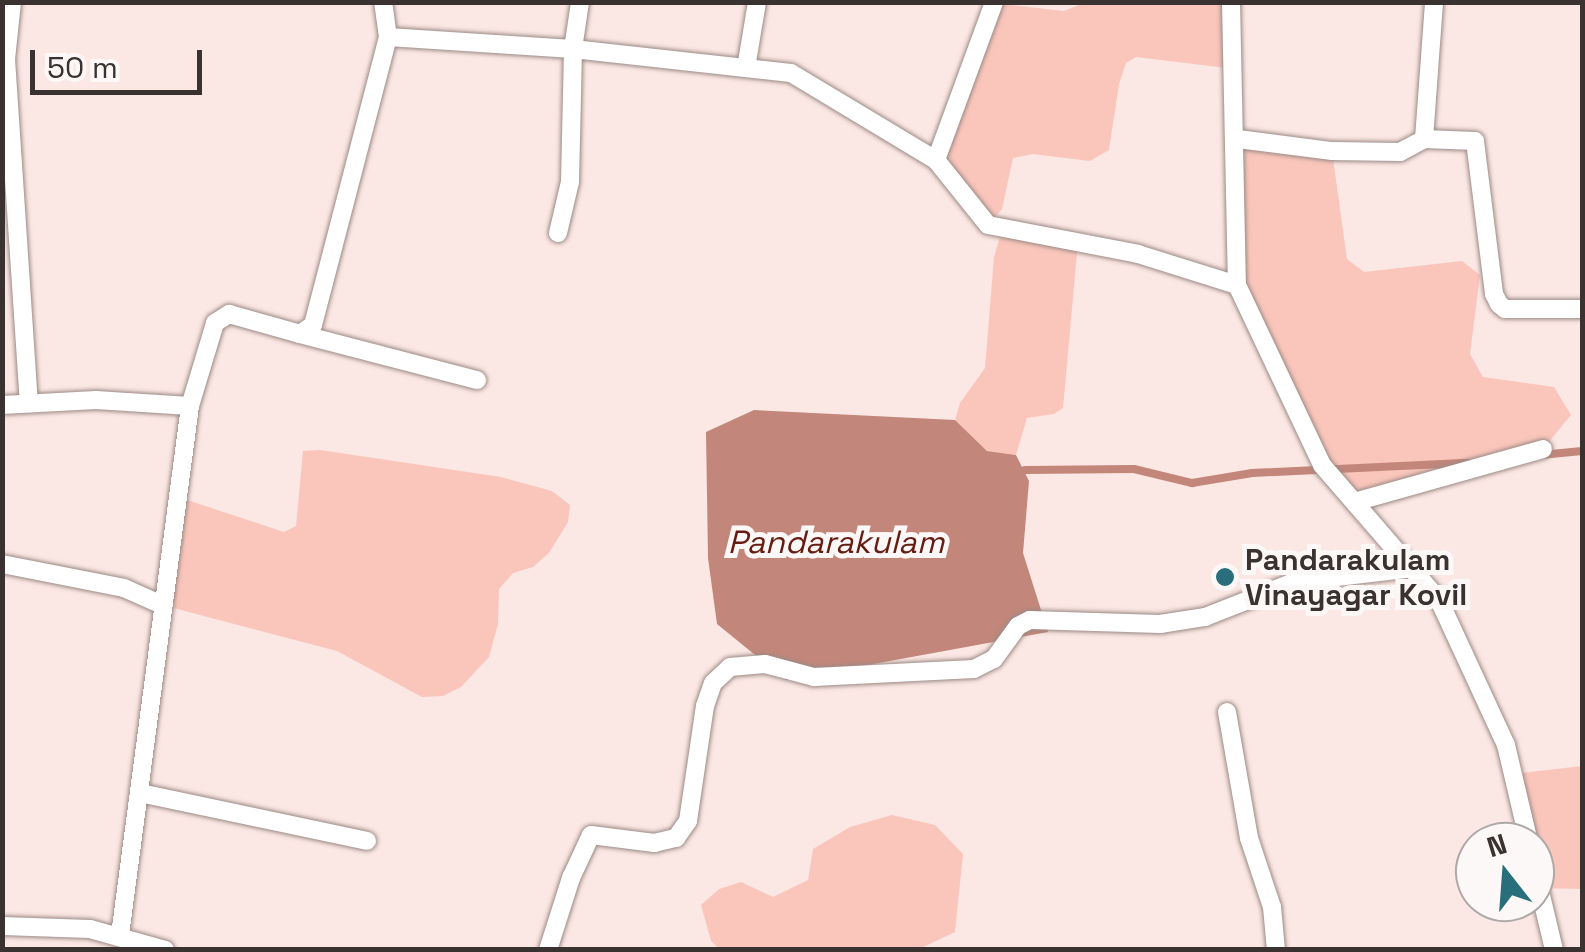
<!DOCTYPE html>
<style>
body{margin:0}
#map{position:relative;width:1585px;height:952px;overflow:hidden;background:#fbe7e3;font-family:"Space Grotesk",sans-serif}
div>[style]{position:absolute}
.green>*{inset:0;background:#fac6bb}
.water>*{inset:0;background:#c3867a}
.stream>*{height:8px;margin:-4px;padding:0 4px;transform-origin:4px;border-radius:4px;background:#c3867a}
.roads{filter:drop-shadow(0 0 2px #9b8a86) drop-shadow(0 0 2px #9b8a86)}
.street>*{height:18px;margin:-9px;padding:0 9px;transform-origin:9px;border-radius:9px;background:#fff}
.dots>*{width:28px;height:28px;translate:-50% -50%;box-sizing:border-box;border:5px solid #fcf8f7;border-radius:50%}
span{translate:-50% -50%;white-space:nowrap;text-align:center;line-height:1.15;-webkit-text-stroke:10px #fcf8f7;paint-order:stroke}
.poi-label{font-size:30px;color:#393230;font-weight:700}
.left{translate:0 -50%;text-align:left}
.water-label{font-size:32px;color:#661c11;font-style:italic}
.frame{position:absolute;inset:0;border:5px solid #393230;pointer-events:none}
.north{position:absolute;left:1455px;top:822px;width:100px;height:100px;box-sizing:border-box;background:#fcf8f7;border:2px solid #aea9a7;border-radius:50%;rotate:343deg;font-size:28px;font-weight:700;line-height:40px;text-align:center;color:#393230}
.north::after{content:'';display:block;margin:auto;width:35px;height:45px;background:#286f7b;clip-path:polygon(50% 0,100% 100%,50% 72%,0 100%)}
.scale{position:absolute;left:30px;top:50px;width:172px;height:45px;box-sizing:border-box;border:5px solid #393230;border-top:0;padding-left:12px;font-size:30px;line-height:35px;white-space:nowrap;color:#393230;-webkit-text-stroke:8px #fcf8f7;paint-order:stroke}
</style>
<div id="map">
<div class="green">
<div style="clip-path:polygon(994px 3px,1064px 11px,1084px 3px,1231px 3px,1235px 69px,1136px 57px,1126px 63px,1119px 84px,1109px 150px,1090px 161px,1033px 154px,1013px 158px,1002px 209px,988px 225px,936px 160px)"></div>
<div style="clip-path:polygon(1238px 139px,1332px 151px,1347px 259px,1364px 272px,1462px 261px,1480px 275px,1470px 354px,1483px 377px,1554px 387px,1571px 415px,1543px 449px,1358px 501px,1322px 465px,1237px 285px)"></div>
<div style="clip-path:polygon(1002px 230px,1076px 241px,1077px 253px,1063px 408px,1054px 414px,1027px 418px,1016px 455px,987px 451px,955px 420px,960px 403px,985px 368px,994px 257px)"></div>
<div style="clip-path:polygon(320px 450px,501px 477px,552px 491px,570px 505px,568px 522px,549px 553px,533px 567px,513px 573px,499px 589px,498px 624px,489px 657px,461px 687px,443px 696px,422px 697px,337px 651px,162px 605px,178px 497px,284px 532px,296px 526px,303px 451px)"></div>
<div style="clip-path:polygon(1582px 766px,1582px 889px,1539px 888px,1535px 842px,1513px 774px)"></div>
<div style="clip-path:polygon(892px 815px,935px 825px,963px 854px,955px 932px,917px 950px,720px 950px,711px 941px,701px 905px,719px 889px,741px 882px,773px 897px,808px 880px,813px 849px,850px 827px)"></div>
</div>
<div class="water">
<div style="clip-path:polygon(754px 410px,955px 420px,987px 451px,1016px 455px,1029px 481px,1023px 553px,1048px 632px,786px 680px,717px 624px,708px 558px,706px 432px)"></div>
</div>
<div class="stream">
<div style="left:1541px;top:455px;width:41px;rotate:-5.6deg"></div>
<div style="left:1025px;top:470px;width:109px;rotate:-0.5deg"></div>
<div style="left:1134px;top:469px;width:60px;rotate:13.6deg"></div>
<div style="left:1192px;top:483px;width:61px;rotate:-9.5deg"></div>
<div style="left:1252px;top:473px;width:216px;rotate:-2.7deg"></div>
</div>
<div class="roads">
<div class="street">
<div style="left:12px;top:2px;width:57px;rotate:96deg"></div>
<div style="left:6px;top:59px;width:343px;rotate:86.2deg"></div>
<div style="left:1231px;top:2px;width:283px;rotate:88.8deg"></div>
<div style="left:388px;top:37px;width:185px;rotate:3.7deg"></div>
<div style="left:573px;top:49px;width:219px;rotate:6.3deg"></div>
<div style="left:791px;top:73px;width:169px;rotate:31deg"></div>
<div style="left:936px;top:160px;width:83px;rotate:51.3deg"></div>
<div style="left:988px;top:225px;width:153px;rotate:10.9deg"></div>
<div style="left:1138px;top:254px;width:104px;rotate:17.4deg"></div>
<div style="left:1237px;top:285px;width:199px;rotate:64.7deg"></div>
<div style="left:1322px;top:465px;width:179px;rotate:49.1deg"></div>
<div style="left:1439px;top:600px;width:160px;rotate:65.2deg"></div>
<div style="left:1506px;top:745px;width:100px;rotate:76.7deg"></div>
<div style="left:746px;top:68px;width:67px;rotate:-80.5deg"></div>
<div style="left:1238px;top:139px;width:95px;rotate:7.3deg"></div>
<div style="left:1332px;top:151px;width:68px;rotate:0.8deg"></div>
<div style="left:1400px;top:152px;width:27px;rotate:-28deg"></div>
<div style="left:1424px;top:139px;width:137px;rotate:-85.8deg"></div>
<div style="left:1424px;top:139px;width:51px;rotate:2.2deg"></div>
<div style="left:1475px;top:141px;width:154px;rotate:82.9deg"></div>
<div style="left:1494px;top:294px;width:11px;rotate:63deg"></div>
<div style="left:1499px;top:304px;width:8px;rotate:40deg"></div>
<div style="left:1505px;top:309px;width:77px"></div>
<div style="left:936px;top:160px;width:168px;rotate:-69.8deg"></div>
<div style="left:558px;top:233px;width:52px;rotate:-76.8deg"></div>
<div style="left:570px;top:182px;width:133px;rotate:-88.7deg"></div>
<div style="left:573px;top:49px;width:48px;rotate:-81.5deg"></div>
<div style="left:300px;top:334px;width:183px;rotate:14.6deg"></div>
<div style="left:2px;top:405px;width:94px;rotate:-3deg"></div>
<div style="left:96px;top:400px;width:94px;rotate:3.7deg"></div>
<div style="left:1358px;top:501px;width:192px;rotate:-15.7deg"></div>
<div style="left:2px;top:564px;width:124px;rotate:11.1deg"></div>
<div style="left:124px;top:588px;width:42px;rotate:24.1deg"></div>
<div style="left:1227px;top:712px;width:128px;rotate:80.1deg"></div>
<div style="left:1249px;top:838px;width:73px;rotate:71.6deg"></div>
<div style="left:1272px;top:907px;width:43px;rotate:84.7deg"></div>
<div style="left:140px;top:793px;width:232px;rotate:11.9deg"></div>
<div style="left:1535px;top:870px;width:82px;rotate:76.6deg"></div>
<div style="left:2px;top:926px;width:88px;rotate:2deg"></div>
<div style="left:90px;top:929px;width:78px;rotate:15.6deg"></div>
<div style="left:120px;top:935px;width:534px;rotate:-82.46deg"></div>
<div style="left:190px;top:406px;width:87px;rotate:-73.2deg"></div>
<div style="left:215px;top:323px;width:17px;rotate:-33deg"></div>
<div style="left:229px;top:314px;width:74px;rotate:15.7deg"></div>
<div style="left:300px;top:334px;width:16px;rotate:-35deg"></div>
<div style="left:313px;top:325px;width:298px;rotate:-75.4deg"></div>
<div style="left:388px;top:37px;width:35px;rotate:-98deg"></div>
<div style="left:548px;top:950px;width:76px;rotate:-72.3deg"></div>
<div style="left:571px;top:878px;width:47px;rotate:-65.1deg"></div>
<div style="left:591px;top:835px;width:64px;rotate:7.2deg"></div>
<div style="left:654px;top:843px;width:23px;rotate:-13deg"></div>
<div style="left:676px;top:838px;width:21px;rotate:-55deg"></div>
<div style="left:688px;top:821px;width:116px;rotate:-81.6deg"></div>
<div style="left:705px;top:706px;width:24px;rotate:-71deg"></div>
<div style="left:713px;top:683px;width:23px;rotate:-43deg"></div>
<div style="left:730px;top:667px;width:35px;rotate:-5deg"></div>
<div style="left:765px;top:664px;width:51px;rotate:14.9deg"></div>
<div style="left:814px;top:677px;width:160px;rotate:-2.9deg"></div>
<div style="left:974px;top:669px;width:22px;rotate:-27deg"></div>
<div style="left:994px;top:659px;width:41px;rotate:-54deg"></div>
<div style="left:1018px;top:626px;width:13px;rotate:-27deg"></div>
<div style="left:1030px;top:620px;width:130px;rotate:1.8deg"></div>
<div style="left:1160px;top:624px;width:46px;rotate:-8.8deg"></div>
<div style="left:1205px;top:617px;width:96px;rotate:-21.5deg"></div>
<div style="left:1294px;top:582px;width:120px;rotate:-6.7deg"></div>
</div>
</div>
<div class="dots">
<div style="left:1225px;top:577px;background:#286f7b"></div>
</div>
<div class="poi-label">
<span class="left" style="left:1245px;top:577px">Pandarakulam<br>Vinayagar Kovil</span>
</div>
<div class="water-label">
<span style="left:836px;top:542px">Pandarakulam</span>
</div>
<div class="frame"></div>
<div class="north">N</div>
<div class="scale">50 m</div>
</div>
